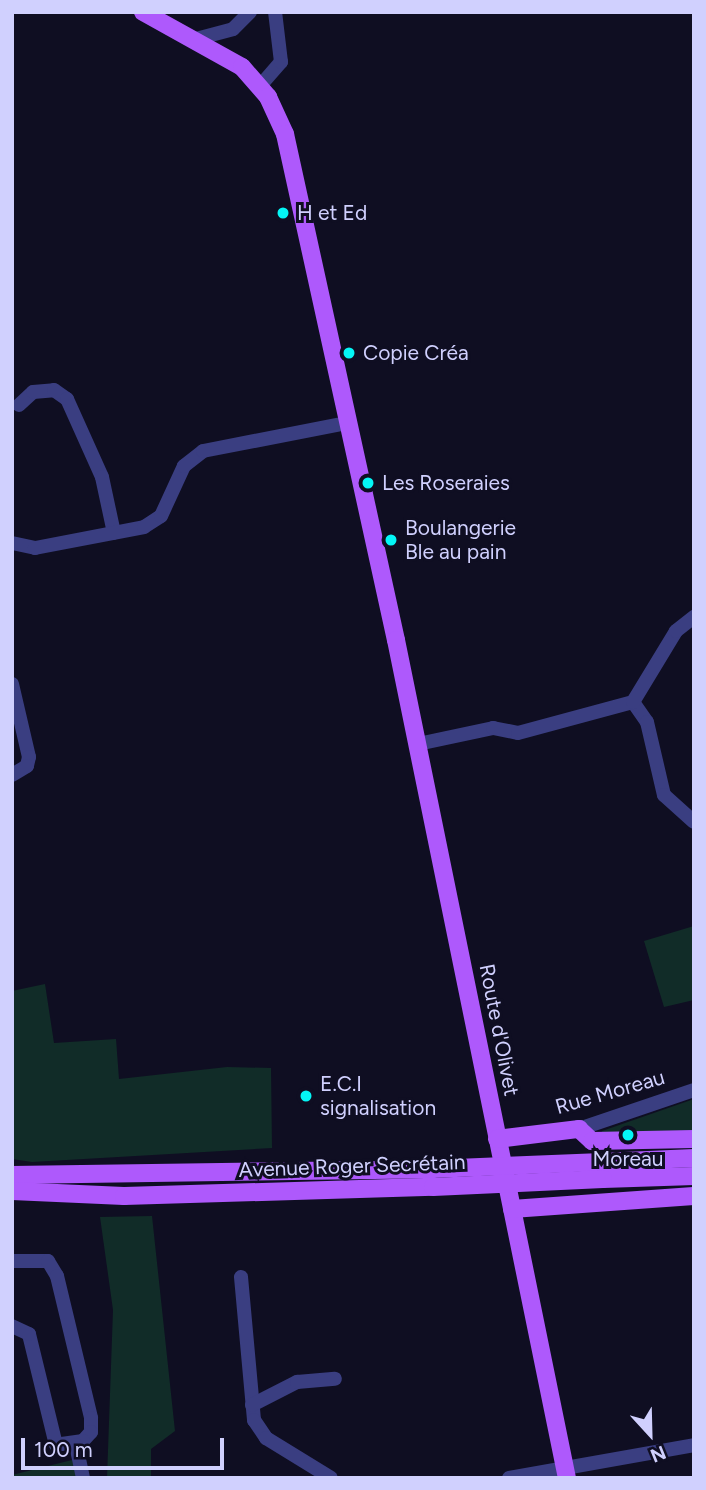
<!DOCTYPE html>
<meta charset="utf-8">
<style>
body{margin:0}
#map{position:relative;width:706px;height:1490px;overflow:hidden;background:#0f0e22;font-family:Figtree,sans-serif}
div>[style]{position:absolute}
.green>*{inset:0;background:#112c28}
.minor>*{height:14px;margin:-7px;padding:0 7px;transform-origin:7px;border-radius:7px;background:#3a3e81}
.major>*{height:18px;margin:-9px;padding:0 9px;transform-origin:9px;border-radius:9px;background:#ae59fc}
.major-bridge>*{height:18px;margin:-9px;padding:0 9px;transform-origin:9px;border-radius:9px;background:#ae59fc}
.dots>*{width:19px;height:19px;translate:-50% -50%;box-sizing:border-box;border:4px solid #0f0e22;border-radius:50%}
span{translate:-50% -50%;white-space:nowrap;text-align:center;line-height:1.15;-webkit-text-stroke:6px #0f0e22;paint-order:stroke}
.poi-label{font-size:21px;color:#d0d0fe}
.left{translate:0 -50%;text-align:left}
.street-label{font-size:21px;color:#d0d0fe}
.frame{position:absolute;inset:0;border:14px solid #d0d0fe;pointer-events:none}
.north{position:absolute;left:615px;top:1399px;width:70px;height:70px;-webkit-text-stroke:5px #0f0e22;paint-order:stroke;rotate:158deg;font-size:19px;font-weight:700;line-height:28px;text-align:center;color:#d0d0fe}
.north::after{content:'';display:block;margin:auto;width:24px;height:32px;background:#d0d0fe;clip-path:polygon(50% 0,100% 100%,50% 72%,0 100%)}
.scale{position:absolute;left:21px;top:1438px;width:203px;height:32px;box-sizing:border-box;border:4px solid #d0d0fe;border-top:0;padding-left:9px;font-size:21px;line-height:24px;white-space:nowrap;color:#d0d0fe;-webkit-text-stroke:5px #0f0e22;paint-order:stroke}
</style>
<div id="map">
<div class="green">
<div style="clip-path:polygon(694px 926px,694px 1000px,664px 1007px,644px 941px)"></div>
<div style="clip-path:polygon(45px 984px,54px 1043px,116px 1039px,119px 1079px,227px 1067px,271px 1068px,272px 1148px,32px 1162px,12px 1159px,12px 991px)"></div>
<div style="clip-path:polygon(694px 1099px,694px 1134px,602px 1134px,602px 1131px)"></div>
<div style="clip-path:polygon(152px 1216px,175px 1431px,151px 1449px,151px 1478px,107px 1478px,113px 1310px,100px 1217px)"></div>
<div style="clip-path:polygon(72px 1460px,77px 1478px,12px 1478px,12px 1475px)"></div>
</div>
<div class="minor">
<div style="left:196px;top:39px;width:38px;rotate:-15deg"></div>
<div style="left:233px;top:29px;width:24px;rotate:-45deg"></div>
<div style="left:260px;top:86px;width:32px;rotate:-49deg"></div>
<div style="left:281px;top:62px;width:50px;rotate:-96.8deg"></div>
<div style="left:19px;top:405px;width:19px;rotate:-43deg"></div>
<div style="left:33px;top:392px;width:21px;rotate:-5deg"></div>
<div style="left:54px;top:390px;width:16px;rotate:35deg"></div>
<div style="left:67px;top:399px;width:85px;rotate:65.8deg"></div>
<div style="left:102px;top:477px;width:57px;rotate:77.9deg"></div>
<div style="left:12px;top:543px;width:24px;rotate:12deg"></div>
<div style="left:35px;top:548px;width:111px;rotate:-10.9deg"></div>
<div style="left:144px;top:527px;width:20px;rotate:-33deg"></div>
<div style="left:161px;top:516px;width:55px;rotate:-65.3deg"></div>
<div style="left:184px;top:466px;width:24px;rotate:-38deg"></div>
<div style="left:203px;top:451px;width:147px;rotate:-11deg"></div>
<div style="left:12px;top:684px;width:75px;rotate:76.9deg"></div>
<div style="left:29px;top:757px;width:9px;rotate:103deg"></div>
<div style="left:27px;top:766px;width:17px;rotate:149deg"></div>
<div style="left:633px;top:702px;width:24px;rotate:55deg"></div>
<div style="left:647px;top:722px;width:75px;rotate:76.9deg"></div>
<div style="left:664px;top:795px;width:40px;rotate:42deg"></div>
<div style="left:418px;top:744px;width:77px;rotate:-12deg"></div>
<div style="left:493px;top:728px;width:25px;rotate:11deg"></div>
<div style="left:518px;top:733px;width:119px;rotate:-15.1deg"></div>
<div style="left:633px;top:702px;width:83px;rotate:-58.8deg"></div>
<div style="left:676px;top:631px;width:23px;rotate:-38deg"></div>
<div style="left:579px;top:1129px;width:121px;rotate:-18.7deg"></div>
<div style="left:12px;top:1261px;width:36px"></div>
<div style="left:48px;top:1261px;width:17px;rotate:59deg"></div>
<div style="left:57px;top:1276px;width:146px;rotate:76.5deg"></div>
<div style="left:91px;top:1418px;width:14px;rotate:90deg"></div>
<div style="left:91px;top:1432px;width:12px;rotate:132deg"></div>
<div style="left:83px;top:1441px;width:27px;rotate:172deg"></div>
<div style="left:56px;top:1445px;width:114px;rotate:-103.7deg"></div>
<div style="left:29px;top:1334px;width:19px;rotate:-155deg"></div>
<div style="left:241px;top:1277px;width:144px;rotate:84.8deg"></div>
<div style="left:254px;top:1420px;width:22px;rotate:56deg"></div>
<div style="left:266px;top:1438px;width:76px;rotate:31.6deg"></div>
<div style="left:252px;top:1405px;width:51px;rotate:-27.1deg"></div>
<div style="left:297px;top:1382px;width:38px;rotate:-5deg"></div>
<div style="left:76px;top:1445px;width:34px;rotate:78deg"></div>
<div style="left:509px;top:1478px;width:188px;rotate:-10.1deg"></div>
</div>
<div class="major">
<div style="left:143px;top:12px;width:113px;rotate:29.1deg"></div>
<div style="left:242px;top:67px;width:40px;rotate:49deg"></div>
<div style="left:268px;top:97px;width:41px;rotate:65.3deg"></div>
<div style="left:285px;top:134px;width:518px;rotate:77.63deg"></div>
<div style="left:396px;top:640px;width:855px;rotate:78.47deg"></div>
<div style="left:497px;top:1139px;width:83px;rotate:-7deg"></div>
<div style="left:579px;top:1129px;width:18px;rotate:43deg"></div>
<div style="left:592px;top:1141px;width:102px;rotate:-1.1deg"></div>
<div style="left:602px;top:1162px;width:92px;rotate:-2.5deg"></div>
<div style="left:12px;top:1175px;width:420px;rotate:-0.8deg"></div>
<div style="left:603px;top:1179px;width:91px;rotate:-1.9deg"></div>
<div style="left:12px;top:1191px;width:112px;rotate:2.6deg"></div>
<div style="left:124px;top:1196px;width:309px;rotate:-1.7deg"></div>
<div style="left:512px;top:1209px;width:182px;rotate:-4.1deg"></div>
</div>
<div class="major-bridge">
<div style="left:432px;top:1169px;width:170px;rotate:-2.4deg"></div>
<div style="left:433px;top:1187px;width:170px;rotate:-2.7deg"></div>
</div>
<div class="dots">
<div style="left:283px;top:213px;background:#04f6f6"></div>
<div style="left:349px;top:353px;background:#04f6f6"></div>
<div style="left:368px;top:483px;background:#04f6f6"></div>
<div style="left:391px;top:540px;background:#04f6f6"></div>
<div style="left:306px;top:1096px;background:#04f6f6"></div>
<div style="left:628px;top:1135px;background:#04f6f6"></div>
</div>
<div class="poi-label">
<span class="left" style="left:297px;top:213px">H et Ed</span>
<span class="left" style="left:363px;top:353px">Copie Créa</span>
<span class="left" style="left:382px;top:483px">Les Roseraies</span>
<span class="left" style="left:405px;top:540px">Boulangerie<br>Ble au pain</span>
<span class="left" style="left:320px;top:1096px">E.C.I<br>signalisation</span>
<span style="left:628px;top:1159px">Moreau</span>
</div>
<div class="street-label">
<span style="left:499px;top:1030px;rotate:79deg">Route d'Olivet</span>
<span style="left:610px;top:1092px;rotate:-16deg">Rue Moreau</span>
<span style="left:352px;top:1166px;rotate:-2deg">Avenue Roger Secrétain</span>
</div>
<div class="frame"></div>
<div class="north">N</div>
<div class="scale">100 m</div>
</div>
